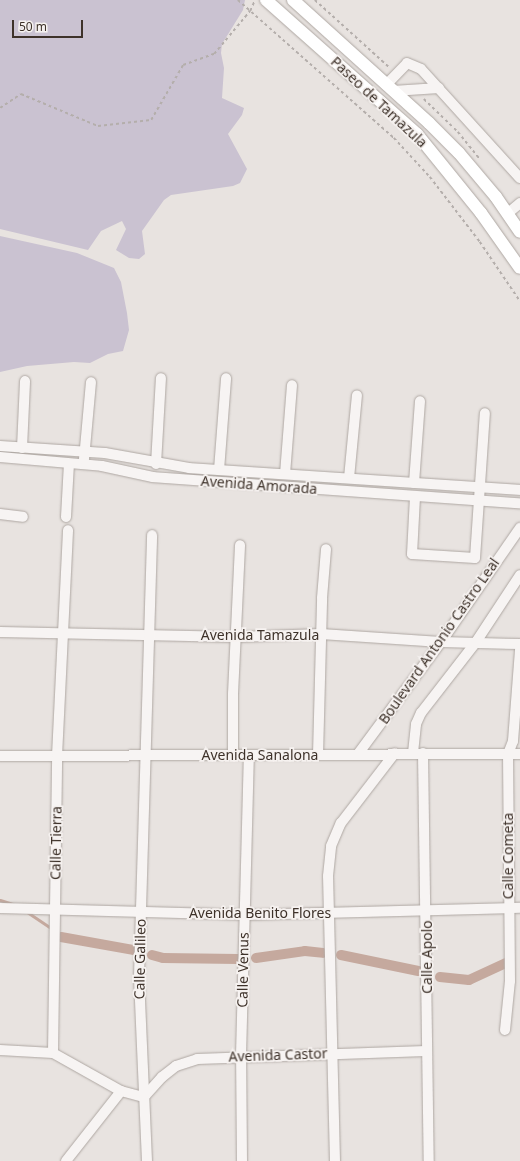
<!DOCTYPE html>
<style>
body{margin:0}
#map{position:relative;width:520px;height:1161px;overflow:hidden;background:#e8e3e0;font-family:"Noto Sans",sans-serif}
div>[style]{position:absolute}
.green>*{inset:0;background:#cac2d1}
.stream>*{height:3px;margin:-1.5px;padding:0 1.5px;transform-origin:1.5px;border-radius:1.5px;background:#c5a99e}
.canal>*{height:10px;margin:-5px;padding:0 5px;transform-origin:5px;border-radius:5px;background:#c5a99e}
.path>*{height:1.5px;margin-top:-0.75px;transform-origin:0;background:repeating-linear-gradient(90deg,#b4aeab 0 3px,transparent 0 6px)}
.roads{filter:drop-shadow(0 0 1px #aea7a2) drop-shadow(0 0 1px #aea7a2)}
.minor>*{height:10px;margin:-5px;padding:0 5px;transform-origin:5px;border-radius:5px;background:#f7f4f3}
.major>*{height:12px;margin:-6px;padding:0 6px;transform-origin:6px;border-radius:6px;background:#fff}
span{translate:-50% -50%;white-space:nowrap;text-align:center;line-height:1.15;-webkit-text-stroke:3.5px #f6f2f0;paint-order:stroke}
.street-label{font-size:14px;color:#3e322a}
.scale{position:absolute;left:12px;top:20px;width:71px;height:18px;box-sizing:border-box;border:2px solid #3e322a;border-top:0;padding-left:5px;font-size:12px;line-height:14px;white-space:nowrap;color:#3e322a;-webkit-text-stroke:3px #f6f2f0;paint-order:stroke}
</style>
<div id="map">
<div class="green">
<div style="clip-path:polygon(0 0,245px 0,243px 10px,222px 44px,221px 53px,224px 68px,222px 98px,244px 108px,242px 115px,228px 134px,247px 169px,240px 183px,233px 186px,171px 195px,164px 200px,142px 231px,145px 254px,139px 259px,129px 258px,116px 250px,126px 229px,122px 221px,101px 231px,88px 250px,0 229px)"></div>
<div style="clip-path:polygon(0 236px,77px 253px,114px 268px,121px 282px,127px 313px,129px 330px,123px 351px,108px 354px,90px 363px,74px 362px,27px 366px,0 372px)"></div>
</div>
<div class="stream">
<div style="left:0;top:900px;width:14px;rotate:17deg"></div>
<div style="left:27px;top:912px;width:30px;rotate:34deg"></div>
</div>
<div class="canal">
<div style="left:61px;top:937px;width:73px;rotate:10.2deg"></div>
<div style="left:152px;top:955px;width:11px;rotate:15deg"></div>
<div style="left:163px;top:958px;width:75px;rotate:0.8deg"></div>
<div style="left:341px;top:955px;width:79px;rotate:11.7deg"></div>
<div style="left:256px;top:958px;width:49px;rotate:-8.1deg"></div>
<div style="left:305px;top:951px;width:18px;rotate:6deg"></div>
<div style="left:440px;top:977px;width:29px;rotate:6deg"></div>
<div style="left:469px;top:980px;width:43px;rotate:-24.8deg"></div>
</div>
<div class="path">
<div style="left:238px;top:0;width:208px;rotate:41.5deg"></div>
<div style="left:394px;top:138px;width:53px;rotate:47.3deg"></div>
<div style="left:430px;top:177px;width:82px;rotate:52.4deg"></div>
<div style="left:480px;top:242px;width:71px;rotate:55.9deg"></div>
<div style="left:315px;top:0;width:101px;rotate:42.2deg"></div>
<div style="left:424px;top:99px;width:47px;rotate:44.1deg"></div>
<div style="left:458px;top:132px;width:35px;rotate:51deg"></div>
<div style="left:0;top:108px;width:25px;rotate:-34deg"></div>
<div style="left:21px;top:94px;width:83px;rotate:22.6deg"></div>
<div style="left:98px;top:126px;width:53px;rotate:-6.5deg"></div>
<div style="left:151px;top:120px;width:64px;rotate:-59.8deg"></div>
<div style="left:183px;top:65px;width:33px;rotate:-20deg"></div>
<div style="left:214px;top:54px;width:56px;rotate:-50.1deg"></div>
<div style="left:250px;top:11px;width:12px;rotate:-66deg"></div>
</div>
<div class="roads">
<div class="minor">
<div style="left:386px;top:85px;width:30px;rotate:-46deg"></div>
<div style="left:407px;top:63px;width:15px;rotate:23deg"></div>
<div style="left:421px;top:69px;width:147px;rotate:47.8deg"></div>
<div style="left:393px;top:91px;width:46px;rotate:-3.7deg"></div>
<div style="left:507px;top:214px;width:17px;rotate:-40deg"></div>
<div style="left:0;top:446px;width:105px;rotate:3.8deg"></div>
<div style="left:105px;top:453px;width:85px;rotate:10.1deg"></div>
<div style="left:189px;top:468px;width:332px;rotate:3.8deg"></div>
<div style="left:22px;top:448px;width:67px;rotate:-87.4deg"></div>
<div style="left:0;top:457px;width:102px;rotate:5deg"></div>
<div style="left:102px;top:466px;width:52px;rotate:12.2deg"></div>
<div style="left:153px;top:477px;width:368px;rotate:4.1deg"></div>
<div style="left:84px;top:459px;width:77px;rotate:-84.8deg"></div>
<div style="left:156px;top:464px;width:86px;rotate:-86.7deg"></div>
<div style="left:219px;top:470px;width:92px;rotate:-85.6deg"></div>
<div style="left:285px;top:474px;width:89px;rotate:-85.5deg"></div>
<div style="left:349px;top:478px;width:83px;rotate:-84.5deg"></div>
<div style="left:414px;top:483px;width:82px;rotate:-85.8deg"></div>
<div style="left:415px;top:497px;width:57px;rotate:93deg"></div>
<div style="left:412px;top:554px;width:63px;rotate:3.6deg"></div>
<div style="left:475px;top:558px;width:145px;rotate:-86.1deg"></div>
<div style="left:0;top:514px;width:23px;rotate:7deg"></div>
<div style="left:66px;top:517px;width:53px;rotate:-86.8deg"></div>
<div style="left:0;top:632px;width:237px;rotate:1.2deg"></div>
<div style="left:237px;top:637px;width:84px;rotate:-2deg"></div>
<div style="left:321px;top:634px;width:120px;rotate:3.8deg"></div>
<div style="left:441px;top:642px;width:79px;rotate:1.5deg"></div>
<div style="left:413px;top:753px;width:29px;rotate:-84deg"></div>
<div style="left:416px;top:724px;width:12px;rotate:-66deg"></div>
<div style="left:421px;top:713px;width:90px;rotate:-52.2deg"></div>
<div style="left:476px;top:642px;width:80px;rotate:-56.7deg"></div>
<div style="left:423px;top:753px;width:408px;rotate:89.2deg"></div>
<div style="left:358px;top:754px;width:139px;rotate:-53.5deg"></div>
<div style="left:441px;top:642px;width:139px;rotate:-55.3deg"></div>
<div style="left:233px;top:755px;width:61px;rotate:-90deg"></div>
<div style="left:233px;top:694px;width:149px;rotate:-87.3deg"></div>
<div style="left:318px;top:755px;width:157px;rotate:-88.5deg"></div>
<div style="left:322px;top:598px;width:49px;rotate:-85.3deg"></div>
<div style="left:0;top:756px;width:520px;rotate:-0.22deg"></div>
<div style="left:0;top:908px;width:244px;rotate:1.6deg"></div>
<div style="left:244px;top:915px;width:276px;rotate:-1.5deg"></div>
<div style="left:505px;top:1030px;width:49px;rotate:-84.2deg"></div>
<div style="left:510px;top:981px;width:227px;rotate:-90.5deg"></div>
<div style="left:508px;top:754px;width:14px;rotate:-69deg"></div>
<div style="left:513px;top:741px;width:92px;rotate:-85.6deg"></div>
<div style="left:0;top:1050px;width:53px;rotate:3.2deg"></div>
<div style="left:53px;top:1053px;width:78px;rotate:29.2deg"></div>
<div style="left:121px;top:1091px;width:24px;rotate:15deg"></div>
<div style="left:144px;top:1097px;width:27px;rotate:-48deg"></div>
<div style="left:162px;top:1077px;width:18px;rotate:-38deg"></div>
<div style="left:176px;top:1066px;width:22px;rotate:-18deg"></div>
<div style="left:197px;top:1059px;width:229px;rotate:-2deg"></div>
<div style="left:53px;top:1053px;width:297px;rotate:-89.2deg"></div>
<div style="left:57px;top:756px;width:226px;rotate:-87.2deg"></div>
<div style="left:66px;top:1161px;width:89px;rotate:-51.8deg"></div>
<div style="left:147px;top:1161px;width:184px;rotate:-92.5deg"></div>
<div style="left:139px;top:977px;width:442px;rotate:-88.3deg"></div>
<div style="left:242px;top:1161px;width:105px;rotate:-90.5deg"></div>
<div style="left:241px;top:1056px;width:301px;rotate:-88.5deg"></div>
<div style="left:335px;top:1161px;width:285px;rotate:-91.4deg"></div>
<div style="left:328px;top:876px;width:30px;rotate:-84deg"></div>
<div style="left:331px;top:846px;width:25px;rotate:-67deg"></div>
<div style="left:341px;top:823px;width:88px;rotate:-52.4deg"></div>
</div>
<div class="major">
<div style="left:266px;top:0;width:202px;rotate:41.6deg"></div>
<div style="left:417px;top:134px;width:102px;rotate:51deg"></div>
<div style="left:481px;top:213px;width:67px;rotate:54.7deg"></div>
<div style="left:293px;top:0;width:183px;rotate:42.1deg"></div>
<div style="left:429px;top:123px;width:42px;rotate:45deg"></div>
<div style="left:459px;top:153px;width:57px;rotate:49.9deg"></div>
<div style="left:496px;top:197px;width:42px;rotate:55.6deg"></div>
</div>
</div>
<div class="street-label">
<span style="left:379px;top:102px;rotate:43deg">Paseo de Tamazula</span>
<span style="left:259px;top:485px;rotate:4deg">Avenida Amorada</span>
<span style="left:260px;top:635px">Avenida Tamazula</span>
<span style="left:439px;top:641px;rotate:-55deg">Boulevard Antonio Castro Leal</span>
<span style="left:260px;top:755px">Avenida Sanalona</span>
<span style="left:56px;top:843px;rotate:-89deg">Calle Tierra</span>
<span style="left:508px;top:856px;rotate:-90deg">Calle Cometa</span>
<span style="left:260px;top:913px">Avenida Benito Flores</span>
<span style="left:427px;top:957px;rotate:-90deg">Calle Apolo</span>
<span style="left:140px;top:959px;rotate:-89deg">Calle Galileo</span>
<span style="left:243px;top:970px;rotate:-89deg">Calle Venus</span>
<span style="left:278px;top:1055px;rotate:-2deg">Avenida Castor</span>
</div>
<div class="scale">50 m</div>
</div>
